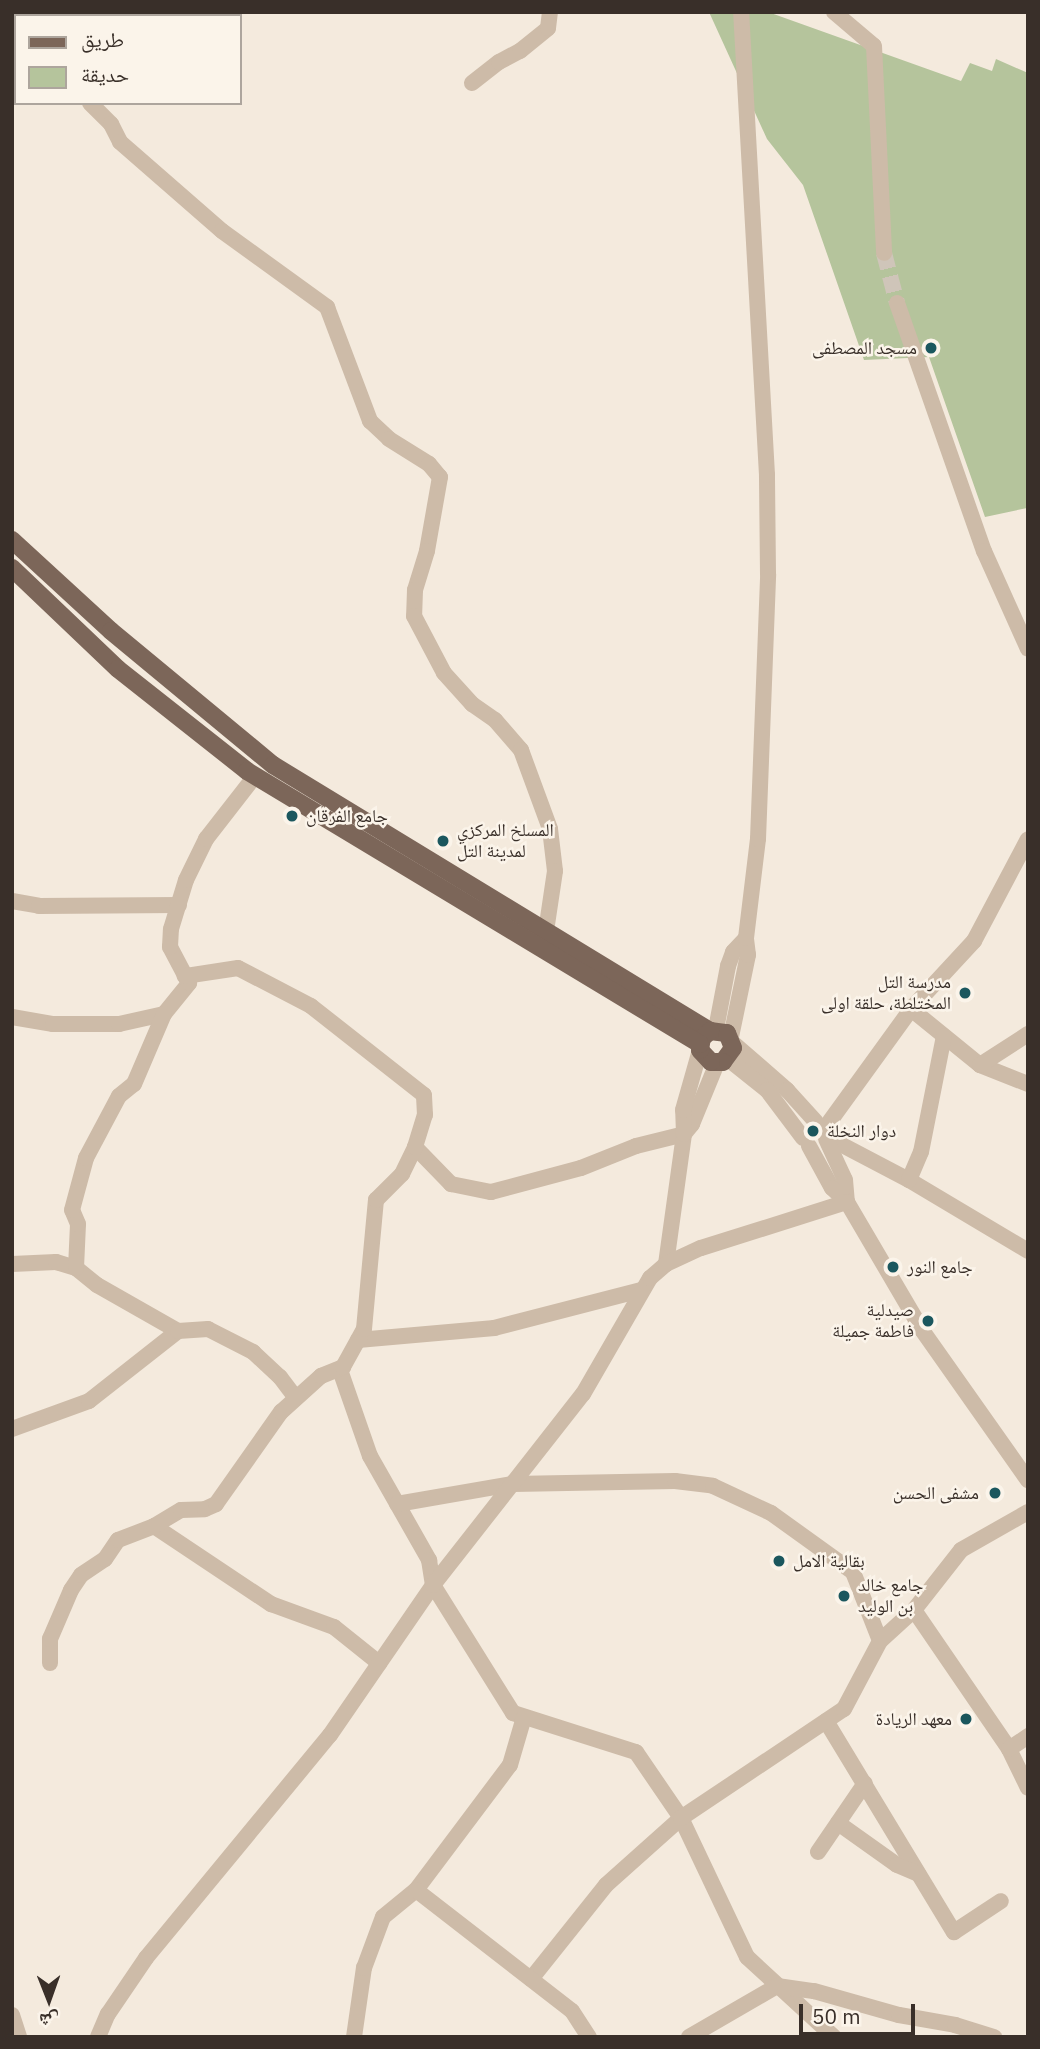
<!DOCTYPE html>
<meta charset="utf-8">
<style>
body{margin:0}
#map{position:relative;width:1040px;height:2049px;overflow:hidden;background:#f4eadd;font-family:"IBM Plex Sans","Noto Naskh Arabic",sans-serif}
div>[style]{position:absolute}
.green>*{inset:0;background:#b5c49c}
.minor-tunnel>*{height:16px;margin-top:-8px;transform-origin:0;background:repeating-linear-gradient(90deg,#cfc5b9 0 16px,transparent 0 24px)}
.minor>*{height:16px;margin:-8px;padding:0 8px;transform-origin:8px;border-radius:8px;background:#cdbba8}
.major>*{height:18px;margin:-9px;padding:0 9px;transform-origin:9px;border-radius:9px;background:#7c6659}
.dots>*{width:19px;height:19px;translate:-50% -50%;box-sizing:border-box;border:4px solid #fbf4ea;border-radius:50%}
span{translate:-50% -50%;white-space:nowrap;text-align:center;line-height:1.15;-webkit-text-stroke:5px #fbf4ea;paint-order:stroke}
.poi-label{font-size:18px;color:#392f29}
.right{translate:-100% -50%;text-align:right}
.left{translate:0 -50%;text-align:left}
.frame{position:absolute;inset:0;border:14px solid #392f29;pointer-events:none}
.legend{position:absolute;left:14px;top:14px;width:228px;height:91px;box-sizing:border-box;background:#fbf4ea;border:2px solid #ada59d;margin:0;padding:9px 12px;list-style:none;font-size:21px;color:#392f29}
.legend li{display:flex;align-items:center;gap:14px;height:35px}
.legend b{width:35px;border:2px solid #ada59d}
.north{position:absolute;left:14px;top:1965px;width:70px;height:70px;-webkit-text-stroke:5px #fbf4ea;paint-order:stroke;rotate:179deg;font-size:19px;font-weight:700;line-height:28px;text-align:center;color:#392f29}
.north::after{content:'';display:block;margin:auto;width:24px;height:32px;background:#392f29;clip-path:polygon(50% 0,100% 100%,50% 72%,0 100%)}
.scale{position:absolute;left:799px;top:2004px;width:116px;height:32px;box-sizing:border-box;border:4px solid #392f29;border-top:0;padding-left:9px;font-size:21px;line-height:24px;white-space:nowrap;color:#392f29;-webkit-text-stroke:5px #fbf4ea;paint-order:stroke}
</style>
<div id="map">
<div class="green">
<div style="clip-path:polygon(709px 12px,768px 12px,961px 81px,970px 63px,992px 71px,996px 59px,1028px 73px,1027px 508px,985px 517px,929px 357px,864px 360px,803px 185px,767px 139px)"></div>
</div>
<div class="minor-tunnel">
<div style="left:884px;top:253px;width:52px;rotate:75.4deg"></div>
</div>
<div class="minor">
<div style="left:834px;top:12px;width:52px;rotate:40.4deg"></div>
<div style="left:874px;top:46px;width:207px;rotate:87.2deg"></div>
<div style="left:95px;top:16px;width:5px;rotate:-53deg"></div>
<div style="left:472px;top:83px;width:34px;rotate:-38deg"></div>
<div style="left:499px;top:62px;width:24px;rotate:-28deg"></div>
<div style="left:520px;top:51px;width:36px;rotate:-39deg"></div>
<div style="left:548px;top:28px;width:16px;rotate:-83deg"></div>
<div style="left:90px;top:103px;width:30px;rotate:45deg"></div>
<div style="left:111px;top:124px;width:20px;rotate:63deg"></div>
<div style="left:120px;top:142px;width:135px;rotate:41.1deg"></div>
<div style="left:222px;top:231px;width:130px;rotate:35.9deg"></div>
<div style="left:327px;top:307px;width:122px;rotate:69.3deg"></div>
<div style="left:370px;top:421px;width:26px;rotate:43deg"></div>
<div style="left:389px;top:439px;width:47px;rotate:32deg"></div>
<div style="left:429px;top:464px;width:17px;rotate:50deg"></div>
<div style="left:440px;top:477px;width:75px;rotate:100deg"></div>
<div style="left:427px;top:551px;width:41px;rotate:107.1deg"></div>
<div style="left:415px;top:590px;width:26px;rotate:92deg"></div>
<div style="left:414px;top:616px;width:64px;rotate:62.2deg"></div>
<div style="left:444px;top:673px;width:42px;rotate:47.9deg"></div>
<div style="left:472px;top:704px;width:28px;rotate:35deg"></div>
<div style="left:495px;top:720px;width:40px;rotate:49deg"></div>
<div style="left:521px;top:750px;width:84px;rotate:69.8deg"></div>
<div style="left:550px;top:829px;width:42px;rotate:83.2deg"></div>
<div style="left:555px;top:871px;width:61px;rotate:98.5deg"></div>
<div style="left:897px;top:303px;width:263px;rotate:70.7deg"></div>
<div style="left:984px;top:551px;width:107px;rotate:65.8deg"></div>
<div style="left:12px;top:901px;width:27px;rotate:10deg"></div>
<div style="left:39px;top:906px;width:140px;rotate:-0.4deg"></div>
<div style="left:911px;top:1009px;width:89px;rotate:39.1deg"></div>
<div style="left:980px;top:1065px;width:52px;rotate:21.6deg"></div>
<div style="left:12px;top:1017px;width:42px;rotate:9.7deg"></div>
<div style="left:53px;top:1024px;width:66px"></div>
<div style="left:119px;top:1024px;width:46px;rotate:-12.5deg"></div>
<div style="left:164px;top:1014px;width:40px;rotate:-51deg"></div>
<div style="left:189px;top:983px;width:41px;rotate:-117.8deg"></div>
<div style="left:170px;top:947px;width:18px;rotate:-87deg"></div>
<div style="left:171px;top:929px;width:51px;rotate:-73deg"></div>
<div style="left:186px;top:880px;width:46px;rotate:-64deg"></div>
<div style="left:206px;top:839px;width:80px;rotate:-52.1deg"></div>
<div style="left:716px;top:1029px;width:64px;rotate:-79.2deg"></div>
<div style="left:728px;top:966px;width:15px;rotate:-70deg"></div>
<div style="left:733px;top:952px;width:19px;rotate:-47deg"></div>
<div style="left:731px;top:1037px;width:84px;rotate:-78.3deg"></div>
<div style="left:748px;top:955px;width:17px;rotate:-97deg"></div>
<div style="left:746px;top:938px;width:100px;rotate:-83.1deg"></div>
<div style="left:758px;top:839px;width:265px;rotate:-87.8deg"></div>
<div style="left:768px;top:574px;width:99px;rotate:-90.6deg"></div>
<div style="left:767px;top:475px;width:464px;rotate:-93.2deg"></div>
<div style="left:733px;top:1043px;width:72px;rotate:41deg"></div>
<div style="left:787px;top:1090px;width:43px;rotate:47.8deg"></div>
<div style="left:728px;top:1059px;width:50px;rotate:38.5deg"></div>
<div style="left:767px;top:1090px;width:60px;rotate:53.1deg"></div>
<div style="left:980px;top:1065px;width:57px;rotate:-32.9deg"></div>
<div style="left:825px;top:1128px;width:147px;rotate:-54.1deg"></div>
<div style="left:911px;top:1009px;width:93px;rotate:-47.2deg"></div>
<div style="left:974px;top:941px;width:115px;rotate:-62.1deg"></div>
<div style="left:827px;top:1137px;width:93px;rotate:27.7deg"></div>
<div style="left:909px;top:1180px;width:139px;rotate:30.8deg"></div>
<div style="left:826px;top:1139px;width:45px;rotate:65.1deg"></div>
<div style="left:845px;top:1180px;width:22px;rotate:85deg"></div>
<div style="left:809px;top:1146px;width:48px;rotate:61.3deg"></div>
<div style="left:832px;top:1188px;width:21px;rotate:43deg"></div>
<div style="left:847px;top:1202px;width:148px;rotate:59.6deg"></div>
<div style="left:922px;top:1330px;width:184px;rotate:54.8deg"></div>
<div style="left:415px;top:1147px;width:52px;rotate:45.8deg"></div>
<div style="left:451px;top:1184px;width:41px;rotate:11.3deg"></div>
<div style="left:491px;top:1192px;width:93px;rotate:-14.9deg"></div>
<div style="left:581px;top:1168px;width:59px;rotate:-21.8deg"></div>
<div style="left:636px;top:1146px;width:49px;rotate:-14deg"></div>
<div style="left:684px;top:1134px;width:13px;rotate:-51deg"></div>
<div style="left:692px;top:1124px;width:66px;rotate:-67.7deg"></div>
<div style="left:909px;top:1180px;width:30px;rotate:-67deg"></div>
<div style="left:921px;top:1152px;width:118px;rotate:-78.8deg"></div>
<div style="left:12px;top:1264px;width:44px;rotate:-2.6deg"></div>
<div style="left:56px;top:1262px;width:21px;rotate:17deg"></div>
<div style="left:76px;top:1268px;width:27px;rotate:39deg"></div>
<div style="left:97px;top:1285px;width:93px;rotate:29.6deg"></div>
<div style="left:666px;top:1264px;width:131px;rotate:-82.1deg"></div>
<div style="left:684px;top:1134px;width:24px;rotate:-92deg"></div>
<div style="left:683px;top:1110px;width:62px;rotate:-74.2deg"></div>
<div style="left:76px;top:1268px;width:44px;rotate:-87.4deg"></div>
<div style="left:78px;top:1224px;width:15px;rotate:-113deg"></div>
<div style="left:72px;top:1210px;width:54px;rotate:-74.9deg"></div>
<div style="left:86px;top:1158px;width:70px;rotate:-62deg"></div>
<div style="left:119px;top:1096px;width:19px;rotate:-39deg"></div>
<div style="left:134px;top:1084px;width:76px;rotate:-66.8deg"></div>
<div style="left:358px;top:1340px;width:137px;rotate:-5deg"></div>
<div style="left:494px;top:1328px;width:152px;rotate:-14.5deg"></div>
<div style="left:340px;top:1370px;width:91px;rotate:70.8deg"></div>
<div style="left:370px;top:1456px;width:120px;rotate:60.4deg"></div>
<div style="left:429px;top:1560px;width:25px;rotate:81deg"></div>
<div style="left:433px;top:1585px;width:151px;rotate:58deg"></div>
<div style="left:513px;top:1713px;width:129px;rotate:17.6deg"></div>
<div style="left:636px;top:1752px;width:80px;rotate:55.7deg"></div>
<div style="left:681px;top:1818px;width:154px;rotate:64.6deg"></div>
<div style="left:747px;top:1957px;width:118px;rotate:42.6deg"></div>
<div style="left:12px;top:1429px;width:82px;rotate:-20deg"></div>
<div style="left:89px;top:1401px;width:113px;rotate:-38.2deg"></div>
<div style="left:178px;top:1331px;width:30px;rotate:-4deg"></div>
<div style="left:208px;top:1329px;width:51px;rotate:27.1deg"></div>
<div style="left:253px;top:1352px;width:37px;rotate:43deg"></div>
<div style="left:280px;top:1377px;width:26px;rotate:53deg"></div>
<div style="left:397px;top:1504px;width:118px;rotate:-9.8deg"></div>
<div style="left:513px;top:1484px;width:162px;rotate:-1.1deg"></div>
<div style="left:675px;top:1481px;width:38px;rotate:7deg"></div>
<div style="left:713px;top:1486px;width:64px;rotate:25deg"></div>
<div style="left:771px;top:1513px;width:101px;rotate:35.7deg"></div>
<div style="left:853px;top:1572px;width:74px;rotate:68.6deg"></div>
<div style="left:154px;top:1526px;width:141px;rotate:33.7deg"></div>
<div style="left:271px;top:1604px;width:67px;rotate:20.1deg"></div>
<div style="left:334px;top:1627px;width:58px;rotate:38.7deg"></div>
<div style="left:914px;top:1610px;width:168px;rotate:55.6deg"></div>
<div style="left:1009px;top:1749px;width:43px;rotate:64deg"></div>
<div style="left:50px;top:1663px;width:24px;rotate:-90deg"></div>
<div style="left:50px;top:1639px;width:53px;rotate:-66.8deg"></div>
<div style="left:71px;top:1590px;width:18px;rotate:-56deg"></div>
<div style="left:81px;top:1575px;width:29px;rotate:-34deg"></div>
<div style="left:105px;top:1559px;width:23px;rotate:-56deg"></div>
<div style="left:118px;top:1540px;width:39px;rotate:-21deg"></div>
<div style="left:154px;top:1526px;width:31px;rotate:-31deg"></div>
<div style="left:181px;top:1510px;width:24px;rotate:-2deg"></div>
<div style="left:205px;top:1509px;width:12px;rotate:-24deg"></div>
<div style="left:216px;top:1504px;width:113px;rotate:-54.8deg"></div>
<div style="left:281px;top:1412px;width:54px;rotate:-42deg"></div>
<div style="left:321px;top:1376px;width:24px;rotate:-22deg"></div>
<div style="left:343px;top:1367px;width:43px;rotate:-61.1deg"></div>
<div style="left:364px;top:1329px;width:130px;rotate:-84.7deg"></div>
<div style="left:376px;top:1200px;width:37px;rotate:-45deg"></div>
<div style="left:402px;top:1174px;width:30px;rotate:-64deg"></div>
<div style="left:415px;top:1147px;width:34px;rotate:-73deg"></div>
<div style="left:425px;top:1115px;width:20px;rotate:-93deg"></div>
<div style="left:424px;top:1095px;width:144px;rotate:-141.8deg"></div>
<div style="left:311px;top:1006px;width:82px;rotate:-152.5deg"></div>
<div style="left:238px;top:968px;width:54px;rotate:171.4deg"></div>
<div style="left:826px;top:1721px;width:247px;rotate:58.8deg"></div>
<div style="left:954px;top:1932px;width:56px;rotate:-33.4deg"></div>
<div style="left:1009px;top:1749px;width:23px;rotate:-34deg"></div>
<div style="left:838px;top:1823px;width:72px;rotate:35.4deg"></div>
<div style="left:897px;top:1865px;width:23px;rotate:23deg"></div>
<div style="left:818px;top:1852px;width:83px;rotate:-55.7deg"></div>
<div style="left:416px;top:1890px;width:156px;rotate:-53.1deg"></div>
<div style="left:510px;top:1765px;width:50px;rotate:-73.7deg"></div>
<div style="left:531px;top:1979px;width:120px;rotate:-51.4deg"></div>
<div style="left:606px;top:1885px;width:101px;rotate:-41.8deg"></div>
<div style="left:681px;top:1818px;width:196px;rotate:-33.8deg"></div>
<div style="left:844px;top:1709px;width:77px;rotate:-62.1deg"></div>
<div style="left:880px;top:1641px;width:46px;rotate:-42.4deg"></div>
<div style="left:914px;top:1610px;width:76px;rotate:-51.9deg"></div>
<div style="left:961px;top:1550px;width:77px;rotate:-29.6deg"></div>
<div style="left:12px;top:2015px;width:23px;rotate:72deg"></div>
<div style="left:98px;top:2037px;width:25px;rotate:-67deg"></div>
<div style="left:108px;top:2014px;width:68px;rotate:-55.8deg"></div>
<div style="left:146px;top:1958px;width:289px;rotate:-50.5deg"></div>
<div style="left:330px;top:1735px;width:182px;rotate:-55.5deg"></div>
<div style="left:433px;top:1585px;width:243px;rotate:-51.9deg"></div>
<div style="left:583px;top:1394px;width:134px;rotate:-60deg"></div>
<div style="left:650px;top:1278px;width:21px;rotate:-41deg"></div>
<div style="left:666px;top:1264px;width:38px;rotate:-25deg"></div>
<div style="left:701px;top:1248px;width:153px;rotate:-17.5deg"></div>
<div style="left:354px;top:2037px;width:70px;rotate:-81.8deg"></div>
<div style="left:364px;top:1968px;width:54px;rotate:-69.6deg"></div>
<div style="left:383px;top:1917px;width:43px;rotate:-39.3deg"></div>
<div style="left:416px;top:1890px;width:197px;rotate:37.8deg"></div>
<div style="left:572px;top:2011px;width:31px;rotate:57deg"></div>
<div style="left:689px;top:2037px;width:102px;rotate:-30.1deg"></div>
<div style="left:777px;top:1986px;width:37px;rotate:8deg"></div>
<div style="left:814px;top:1991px;width:88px;rotate:15.8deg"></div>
<div style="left:899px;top:2015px;width:57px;rotate:10.1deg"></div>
<div style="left:955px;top:2025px;width:41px;rotate:17.1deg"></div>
</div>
<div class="major">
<div style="left:12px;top:540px;width:134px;rotate:42.6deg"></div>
<div style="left:111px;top:631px;width:210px;rotate:39.6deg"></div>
<div style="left:273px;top:765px;width:512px;rotate:31.33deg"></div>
<div style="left:710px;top:1031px;width:17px;rotate:7deg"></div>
<div style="left:727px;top:1033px;width:16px;rotate:68deg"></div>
<div style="left:733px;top:1048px;width:17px;rotate:126deg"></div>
<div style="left:723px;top:1062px;width:12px;rotate:180deg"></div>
<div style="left:711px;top:1062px;width:16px;rotate:-133deg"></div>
<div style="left:700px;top:1050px;width:12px;rotate:-81deg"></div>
<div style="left:702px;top:1038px;width:11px;rotate:-41deg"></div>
<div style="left:12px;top:568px;width:146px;rotate:43.6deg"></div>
<div style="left:118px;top:669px;width:164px;rotate:38.3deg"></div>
<div style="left:247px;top:771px;width:529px;rotate:31.08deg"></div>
</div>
<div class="dots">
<div style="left:931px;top:348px;background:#1b575e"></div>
<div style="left:292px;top:816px;background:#1b575e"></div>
<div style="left:443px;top:841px;background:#1b575e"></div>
<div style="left:965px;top:993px;background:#1b575e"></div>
<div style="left:813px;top:1131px;background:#1b575e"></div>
<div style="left:893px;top:1267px;background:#1b575e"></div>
<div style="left:928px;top:1321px;background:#1b575e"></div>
<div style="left:995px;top:1493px;background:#1b575e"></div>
<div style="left:779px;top:1561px;background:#1b575e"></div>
<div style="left:844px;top:1596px;background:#1b575e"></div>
<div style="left:966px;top:1719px;background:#1b575e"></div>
</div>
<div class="poi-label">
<span class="right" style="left:917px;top:348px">مسجد المصطفى</span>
<span class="left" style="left:306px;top:816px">جامع الفرقان</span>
<span class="left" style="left:457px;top:841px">المسلخ المركزي<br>لمدينة التل</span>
<span class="right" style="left:951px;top:993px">مدرسة التل<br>المختلطة، حلقة اولى</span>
<span class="left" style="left:827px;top:1131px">دوار النخلة</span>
<span class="left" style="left:907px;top:1267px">جامع النور</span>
<span class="right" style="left:914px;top:1321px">صيدلية<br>فاطمة جميلة</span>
<span class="right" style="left:979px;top:1493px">مشفى الحسن</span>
<span class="left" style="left:793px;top:1561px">بقالية الامل</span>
<span class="left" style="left:858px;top:1596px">جامع خالد<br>بن الوليد</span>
<span class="right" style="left:952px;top:1719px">معهد الريادة</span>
</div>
<div class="frame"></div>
<ul class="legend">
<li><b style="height:9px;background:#7c6659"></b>طريق</li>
<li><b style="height:19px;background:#b5c49c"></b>حديقة</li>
</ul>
<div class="north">ش</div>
<div class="scale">50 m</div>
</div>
